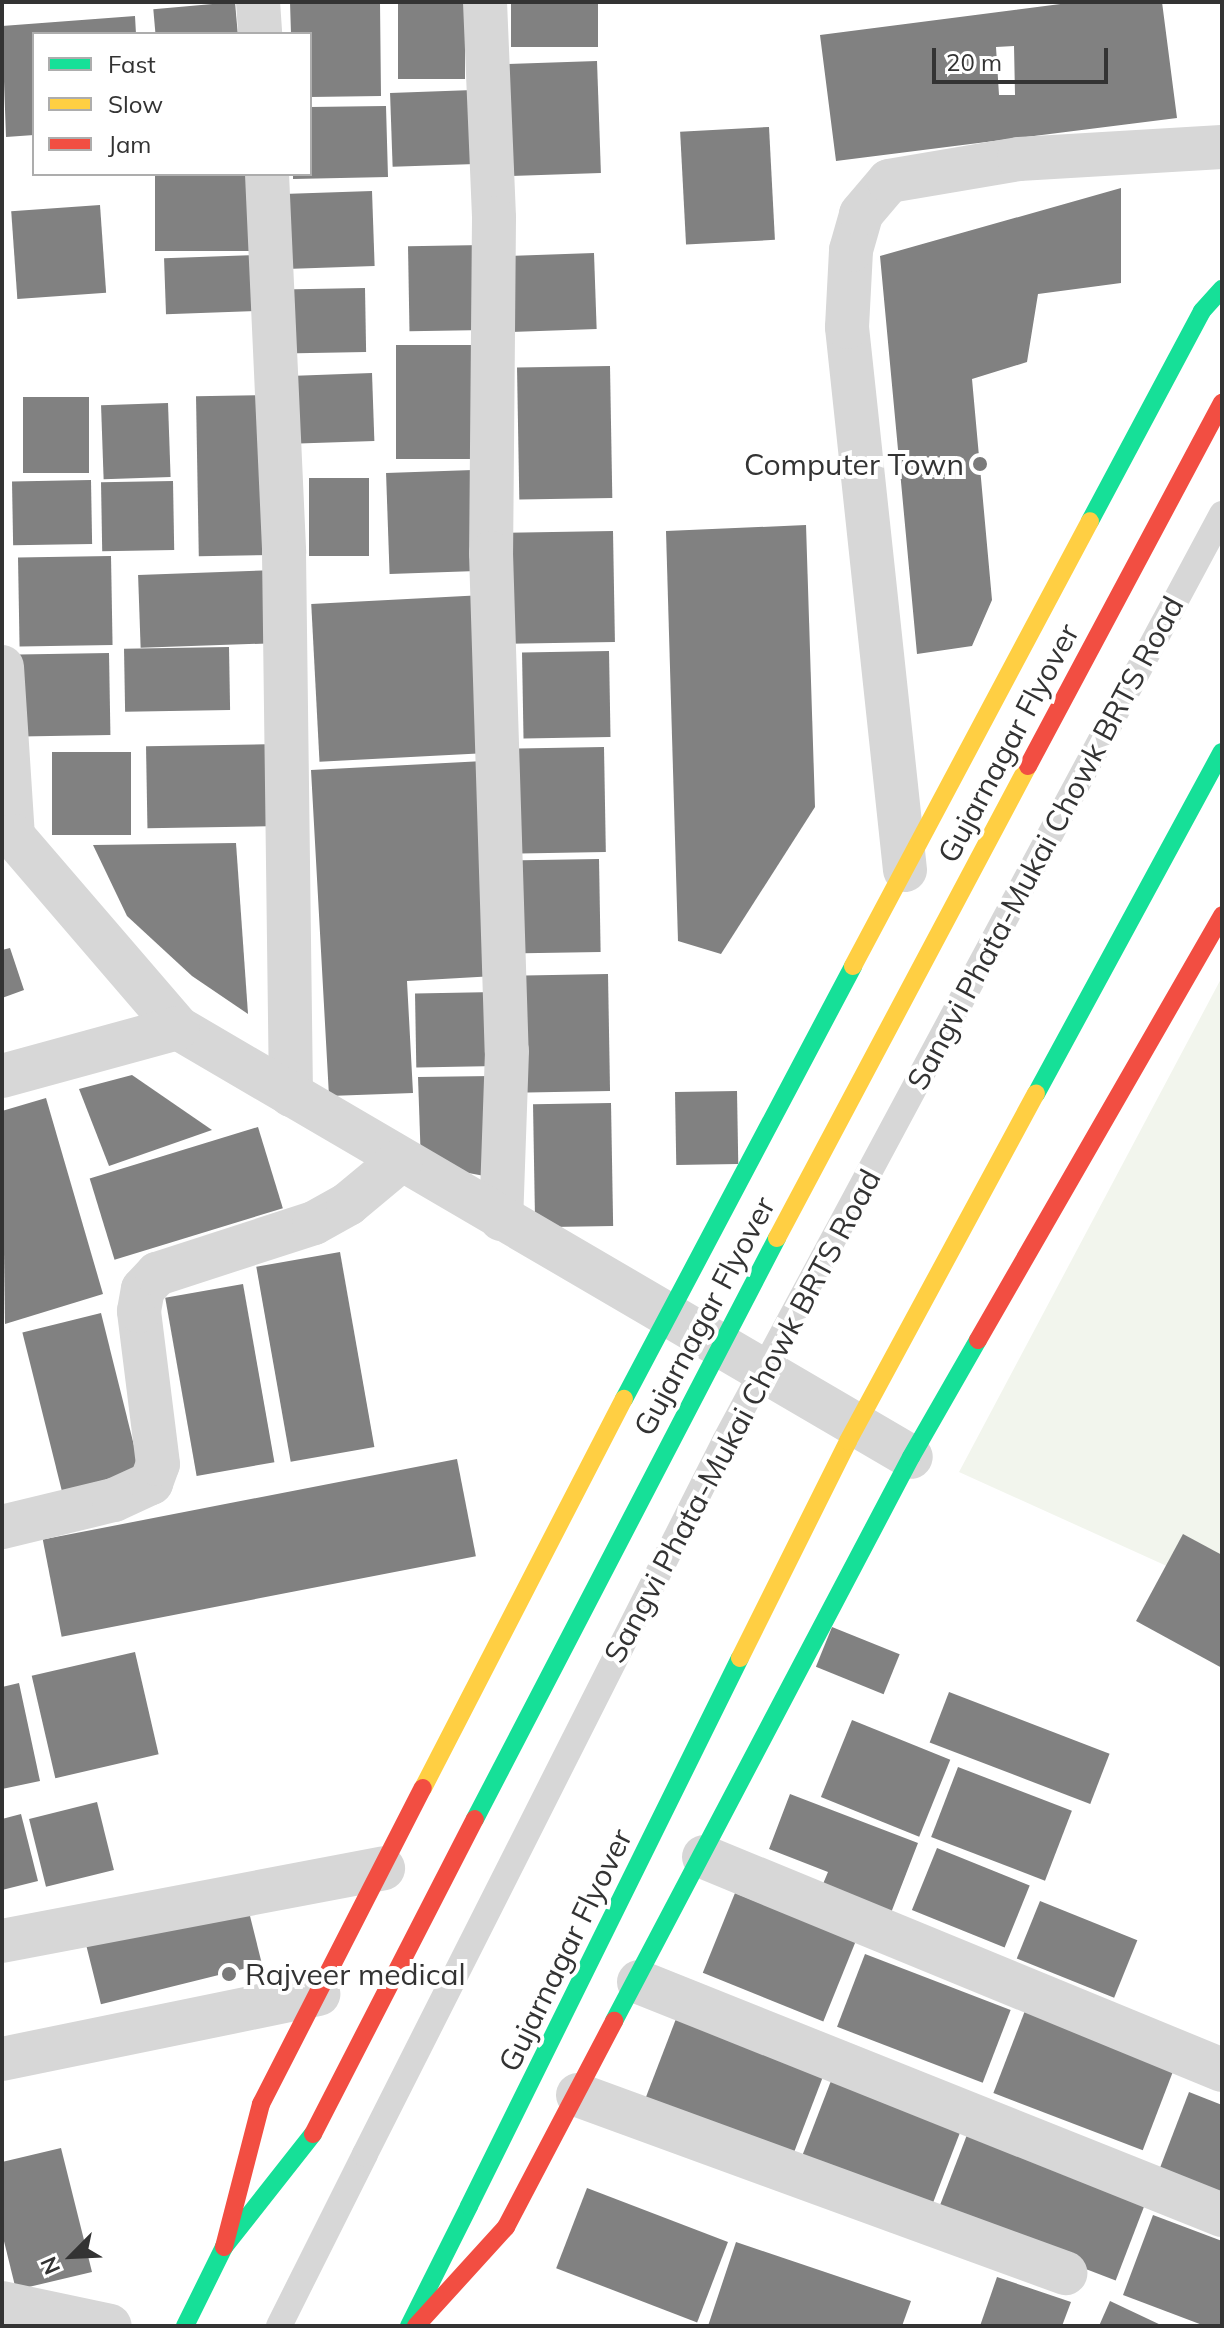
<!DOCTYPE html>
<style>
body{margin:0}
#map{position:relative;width:1224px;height:2328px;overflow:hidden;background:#fff;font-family:Mulish,sans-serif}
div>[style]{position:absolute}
.green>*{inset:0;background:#f2f5ed}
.building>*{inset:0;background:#818181;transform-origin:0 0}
.lane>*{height:26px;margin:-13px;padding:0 13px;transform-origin:13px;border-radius:13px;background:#d7d7d7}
.street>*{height:44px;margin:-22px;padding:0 22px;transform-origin:22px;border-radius:22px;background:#d7d7d7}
.fast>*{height:18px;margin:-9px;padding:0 9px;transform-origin:9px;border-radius:9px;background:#16e098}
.slow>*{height:18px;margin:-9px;padding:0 9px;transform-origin:9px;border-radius:9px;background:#ffcf43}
.jam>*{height:18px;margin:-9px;padding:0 9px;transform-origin:9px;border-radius:9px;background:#f24e42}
.lane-bridge>*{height:26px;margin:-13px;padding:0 13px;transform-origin:13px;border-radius:13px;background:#d7d7d7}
.fast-bridge>*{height:18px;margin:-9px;padding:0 9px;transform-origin:9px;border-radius:9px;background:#16e098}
.slow-bridge>*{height:18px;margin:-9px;padding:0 9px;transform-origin:9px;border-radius:9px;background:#ffcf43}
.jam-bridge>*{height:18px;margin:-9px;padding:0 9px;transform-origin:9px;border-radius:9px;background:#f24e42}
.dots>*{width:22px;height:22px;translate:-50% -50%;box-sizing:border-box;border:4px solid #fff;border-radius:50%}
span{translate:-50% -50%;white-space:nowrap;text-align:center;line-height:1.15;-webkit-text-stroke:8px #fff;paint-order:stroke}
.poi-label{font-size:30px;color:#333}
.right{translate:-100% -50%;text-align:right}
.left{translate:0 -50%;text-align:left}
.street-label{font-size:30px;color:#333}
.frame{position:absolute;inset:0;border:4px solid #333;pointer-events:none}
.legend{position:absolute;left:32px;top:32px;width:280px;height:144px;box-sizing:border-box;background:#fff;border:2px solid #adadad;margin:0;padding:10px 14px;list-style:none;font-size:24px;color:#333}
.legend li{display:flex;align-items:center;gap:16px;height:40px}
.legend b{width:40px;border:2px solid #adadad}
.north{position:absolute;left:32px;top:2216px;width:80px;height:80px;-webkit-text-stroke:6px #fff;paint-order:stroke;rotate:246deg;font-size:22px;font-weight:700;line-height:32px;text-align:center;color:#333}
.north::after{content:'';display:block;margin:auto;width:28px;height:36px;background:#333;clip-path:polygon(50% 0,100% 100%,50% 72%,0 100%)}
.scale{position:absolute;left:932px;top:48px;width:176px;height:36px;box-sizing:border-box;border:4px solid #333;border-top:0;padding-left:10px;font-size:24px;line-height:28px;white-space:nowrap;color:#333;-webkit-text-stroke:6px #fff;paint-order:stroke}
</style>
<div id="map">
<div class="green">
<div style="clip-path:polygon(1222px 977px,1222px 1591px,959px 1472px)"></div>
</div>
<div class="building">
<div style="left:235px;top:2px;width:32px;height:82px;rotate:85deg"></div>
<div style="clip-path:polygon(290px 2px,380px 2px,381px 96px,310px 97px,310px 34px,291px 34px)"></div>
<div style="left:398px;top:2px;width:67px;height:77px"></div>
<div style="left:511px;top:2px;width:87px;height:45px"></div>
<div style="clip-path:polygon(evenodd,1076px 2px,1162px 2px,1177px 118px,836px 161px,820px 35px,1076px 2px,1014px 46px,1015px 95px,999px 95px,996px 47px,1014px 46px)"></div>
<div style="clip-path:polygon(135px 16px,136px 34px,34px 34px,34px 135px,6px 137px,2px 26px)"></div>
<div style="left:597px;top:61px;width:112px;height:90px;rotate:88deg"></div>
<div style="left:473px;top:90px;width:74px;height:83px;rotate:88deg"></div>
<div style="clip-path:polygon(386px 106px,388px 177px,293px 179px,293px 174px,310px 174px,310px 107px)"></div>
<div style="left:769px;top:127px;width:113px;height:89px;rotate:87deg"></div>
<div style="left:155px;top:174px;width:96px;height:77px"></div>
<div style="clip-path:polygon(1121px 188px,1121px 283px,1038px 294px,1027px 362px,972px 379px,992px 600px,972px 646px,917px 654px,880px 256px)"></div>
<div style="left:372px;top:191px;width:75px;height:89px;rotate:88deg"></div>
<div style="left:100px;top:205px;width:88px;height:89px;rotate:86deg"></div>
<div style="left:484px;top:245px;width:85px;height:76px;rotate:89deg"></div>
<div style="left:594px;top:253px;width:76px;height:86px;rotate:88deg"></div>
<div style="left:256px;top:255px;width:56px;height:92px;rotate:88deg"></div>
<div style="left:365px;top:288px;width:64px;height:83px;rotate:89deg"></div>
<div style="left:396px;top:345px;width:89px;height:114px"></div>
<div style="left:610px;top:366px;width:132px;height:93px;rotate:89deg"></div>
<div style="left:372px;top:373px;width:68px;height:83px;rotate:88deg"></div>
<div style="left:271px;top:395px;width:160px;height:75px;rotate:89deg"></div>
<div style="left:23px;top:397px;width:66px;height:76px"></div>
<div style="left:168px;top:403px;width:74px;height:67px;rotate:88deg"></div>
<div style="left:473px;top:470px;width:101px;height:87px;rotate:88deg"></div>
<div style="left:309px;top:478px;width:60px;height:78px"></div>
<div style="left:91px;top:480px;width:64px;height:79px;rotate:89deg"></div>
<div style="left:173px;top:481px;width:69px;height:72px;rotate:89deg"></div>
<div style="clip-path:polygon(806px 525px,815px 807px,721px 954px,678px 941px,666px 531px)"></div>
<div style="left:613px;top:531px;width:111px;height:106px;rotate:89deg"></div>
<div style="left:111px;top:556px;width:89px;height:93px;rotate:89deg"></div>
<div style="left:278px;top:570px;width:73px;height:140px;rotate:88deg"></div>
<div style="left:484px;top:595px;width:158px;height:173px;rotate:87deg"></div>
<div style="left:229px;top:647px;width:63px;height:105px;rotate:89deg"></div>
<div style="left:609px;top:651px;width:86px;height:87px;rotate:89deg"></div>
<div style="left:109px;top:653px;width:82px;height:90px;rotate:89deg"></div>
<div style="left:279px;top:744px;width:82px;height:133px;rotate:89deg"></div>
<div style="left:604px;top:747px;width:105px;height:86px;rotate:89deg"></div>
<div style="left:52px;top:752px;width:79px;height:83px"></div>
<div style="clip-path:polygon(484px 761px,495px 976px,407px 981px,413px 1093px,329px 1096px,311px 770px)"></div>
<div style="clip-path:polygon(236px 843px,248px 1014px,192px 976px,127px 916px,93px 845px)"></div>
<div style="left:599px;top:859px;width:93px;height:77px;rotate:89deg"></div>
<div style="clip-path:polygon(10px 948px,24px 990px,2px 998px,2px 950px)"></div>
<div style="left:608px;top:974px;width:117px;height:83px;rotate:89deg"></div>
<div style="left:496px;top:992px;width:74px;height:81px;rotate:89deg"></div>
<div style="clip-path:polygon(132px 1075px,212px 1130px,109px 1166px,79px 1089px)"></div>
<div style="clip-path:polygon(493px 1076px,495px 1178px,421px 1164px,418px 1077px)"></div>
<div style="left:737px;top:1091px;width:73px;height:62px;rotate:89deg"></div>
<div style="clip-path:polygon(46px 1098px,103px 1294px,5px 1324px,2px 1111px)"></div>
<div style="left:611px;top:1103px;width:123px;height:78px;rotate:89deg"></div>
<div style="left:258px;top:1127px;width:85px;height:176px;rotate:73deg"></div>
<div style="left:340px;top:1252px;width:198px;height:85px;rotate:80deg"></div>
<div style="left:243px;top:1284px;width:181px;height:79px;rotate:80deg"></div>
<div style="left:101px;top:1313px;width:163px;height:81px;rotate:76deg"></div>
<div style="left:457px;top:1459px;width:99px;height:422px;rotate:79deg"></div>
<div style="clip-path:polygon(1183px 1534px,1222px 1555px,1222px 1668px,1136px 1621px)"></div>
<div style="left:832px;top:1627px;width:73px;height:43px;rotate:22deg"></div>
<div style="left:135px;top:1652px;width:105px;height:106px;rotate:77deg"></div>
<div style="clip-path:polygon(19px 1683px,40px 1781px,2px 1789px,2px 1687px)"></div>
<div style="left:949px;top:1692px;width:172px;height:54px;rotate:21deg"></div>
<div style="left:852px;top:1720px;width:106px;height:83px;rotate:22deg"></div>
<div style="left:958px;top:1767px;width:122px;height:75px;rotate:21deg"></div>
<div style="clip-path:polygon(790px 1794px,918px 1843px,889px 1918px,820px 1891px,828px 1872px,769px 1849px)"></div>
<div style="left:97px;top:1802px;width:70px;height:70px;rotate:76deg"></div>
<div style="clip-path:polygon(21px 1814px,38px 1881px,2px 1890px,2px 1819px)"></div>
<div style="left:937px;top:1848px;width:100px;height:67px;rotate:22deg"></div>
<div style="left:735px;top:1893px;width:130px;height:86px;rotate:22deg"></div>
<div style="left:1040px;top:1901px;width:105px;height:62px;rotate:22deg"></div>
<div style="left:247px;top:1904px;width:62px;height:166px;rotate:76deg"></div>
<div style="left:865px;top:1954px;width:156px;height:78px;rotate:21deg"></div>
<div style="left:1026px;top:2008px;width:160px;height:91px;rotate:21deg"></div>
<div style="left:679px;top:2011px;width:158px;height:97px;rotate:21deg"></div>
<div style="left:834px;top:2073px;width:139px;height:101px;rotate:21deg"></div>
<div style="clip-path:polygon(1189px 2092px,1222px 2105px,1222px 2198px,1158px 2173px)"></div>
<div style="left:970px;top:2127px;width:191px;height:91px;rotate:21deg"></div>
<div style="clip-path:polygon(61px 2148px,92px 2272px,16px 2290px,2px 2233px,2px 2162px)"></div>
<div style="left:587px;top:2188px;width:151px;height:86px;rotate:21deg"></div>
<div style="clip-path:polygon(1153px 2215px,1222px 2241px,1222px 2326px,1205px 2326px,1123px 2295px)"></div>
<div style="clip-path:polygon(736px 2242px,911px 2301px,902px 2326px,708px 2326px)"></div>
<div style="clip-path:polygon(997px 2277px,1071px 2302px,1062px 2326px,980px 2326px)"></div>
<div style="clip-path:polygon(1110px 2301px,1163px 2326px,1099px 2326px)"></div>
</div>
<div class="lane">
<div style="left:279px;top:2326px;width:192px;rotate:-63.4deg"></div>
</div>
<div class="street">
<div style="left:258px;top:2px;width:32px;rotate:86deg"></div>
<div style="left:485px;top:2px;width:216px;rotate:87.6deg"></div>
<div style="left:494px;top:218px;width:335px;rotate:90.5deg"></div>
<div style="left:491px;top:553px;width:498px;rotate:88.2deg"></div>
<div style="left:507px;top:1051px;width:168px;rotate:92deg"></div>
<div style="left:267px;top:174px;width:379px;rotate:87.4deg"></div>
<div style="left:284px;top:553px;width:542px;rotate:89.26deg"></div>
<div style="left:2px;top:667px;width:169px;rotate:86.3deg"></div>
<div style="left:13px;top:836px;width:253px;rotate:49.3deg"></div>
<div style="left:178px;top:1028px;width:849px;rotate:30.34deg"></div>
<div style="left:905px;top:870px;width:546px;rotate:-96.1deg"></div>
<div style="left:847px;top:327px;width:77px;rotate:-87deg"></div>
<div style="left:851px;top:250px;width:37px;rotate:-74deg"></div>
<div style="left:861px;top:214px;width:43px;rotate:-49.7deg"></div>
<div style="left:889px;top:181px;width:132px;rotate:-9.6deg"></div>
<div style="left:1019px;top:159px;width:203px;rotate:-3.4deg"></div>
<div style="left:2px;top:1076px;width:182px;rotate:-15.3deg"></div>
<div style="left:2px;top:1527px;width:115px;rotate:-13.6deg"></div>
<div style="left:114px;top:1500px;width:41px;rotate:-24.7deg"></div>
<div style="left:151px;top:1483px;width:20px;rotate:-70deg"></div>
<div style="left:158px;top:1464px;width:154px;rotate:-97.1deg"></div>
<div style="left:139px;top:1311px;width:22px;rotate:-80deg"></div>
<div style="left:143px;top:1289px;width:21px;rotate:-47deg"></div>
<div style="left:157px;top:1274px;width:165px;rotate:-18deg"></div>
<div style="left:314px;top:1223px;width:39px;rotate:-29deg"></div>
<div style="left:348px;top:1204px;width:69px;rotate:-39.7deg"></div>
<div style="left:704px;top:1857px;width:560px;rotate:22.35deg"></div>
<div style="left:2px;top:1941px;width:388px;rotate:-10.8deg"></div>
<div style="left:639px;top:1982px;width:628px;rotate:21.78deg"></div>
<div style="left:2px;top:2059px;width:323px;rotate:-11.6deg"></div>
<div style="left:578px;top:2095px;width:519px;rotate:20.08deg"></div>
<div style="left:2px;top:2303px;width:110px;rotate:12deg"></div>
</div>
<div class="fast">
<div style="left:1090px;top:521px;width:238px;rotate:-61.9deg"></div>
<div style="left:1202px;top:311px;width:30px;rotate:-48deg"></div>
<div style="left:624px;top:1399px;width:490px;rotate:-62.1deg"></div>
<div style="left:614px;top:2021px;width:637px;rotate:-62.23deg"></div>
<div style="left:911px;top:1457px;width:135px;rotate:-60.2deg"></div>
<div style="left:185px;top:2326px;width:88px;rotate:-63.7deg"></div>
<div style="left:224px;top:2247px;width:144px;rotate:-51.8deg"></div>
<div style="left:409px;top:2326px;width:134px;rotate:-63.4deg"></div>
</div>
<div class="slow">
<div style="left:853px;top:966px;width:504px;rotate:-61.96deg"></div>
<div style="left:423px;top:1788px;width:438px;rotate:-62.7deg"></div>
</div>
<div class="jam">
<div style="left:978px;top:1340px;width:490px;rotate:-60.1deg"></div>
<div style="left:224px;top:2247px;width:148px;rotate:-75.5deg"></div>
<div style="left:261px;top:2104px;width:355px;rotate:-62.9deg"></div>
<div style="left:416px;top:2326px;width:134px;rotate:-47.7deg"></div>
<div style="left:506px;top:2227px;width:233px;rotate:-62.3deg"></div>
</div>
<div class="lane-bridge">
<div style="left:365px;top:2154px;width:799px;rotate:-63.21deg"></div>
<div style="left:725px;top:1441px;width:1052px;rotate:-61.8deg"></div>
</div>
<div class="fast-bridge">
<div style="left:1036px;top:1094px;width:389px;rotate:-61.5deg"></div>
<div style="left:475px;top:1819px;width:655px;rotate:-62.53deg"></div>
<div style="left:469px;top:2206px;width:611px;rotate:-63.69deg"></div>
</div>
<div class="slow-bridge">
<div style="left:777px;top:1238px;width:535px;rotate:-62deg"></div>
<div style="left:740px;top:1658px;width:242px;rotate:-63.5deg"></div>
<div style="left:848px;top:1441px;width:395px;rotate:-61.6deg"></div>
</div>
<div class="jam-bridge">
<div style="left:1028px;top:766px;width:412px;rotate:-61.9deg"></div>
<div style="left:313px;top:2134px;width:354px;rotate:-62.8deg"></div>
</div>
<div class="dots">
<div style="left:980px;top:464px;background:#7a7a7a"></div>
<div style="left:229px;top:1974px;background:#7a7a7a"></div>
</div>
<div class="poi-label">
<span class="right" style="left:964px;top:464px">Computer Town</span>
<span class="left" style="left:245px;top:1974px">Rajveer medical</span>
</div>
<div class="street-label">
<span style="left:1008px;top:743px;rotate:-62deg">Gujarnagar Flyover</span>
<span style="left:1045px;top:843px;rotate:-62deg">Sangvi Phata-Mukai Chowk BRTS Road</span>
<span style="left:704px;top:1316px;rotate:-62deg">Gujarnagar Flyover</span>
<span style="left:742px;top:1416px;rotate:-62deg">Sangvi Phata-Mukai Chowk BRTS Road</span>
<span style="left:565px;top:1950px;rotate:-64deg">Gujarnagar Flyover</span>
</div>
<div class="frame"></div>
<ul class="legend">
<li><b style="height:10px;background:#16e098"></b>Fast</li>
<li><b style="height:10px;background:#ffcf43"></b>Slow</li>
<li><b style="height:10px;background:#f24e42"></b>Jam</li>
</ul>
<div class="north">N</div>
<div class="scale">20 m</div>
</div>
